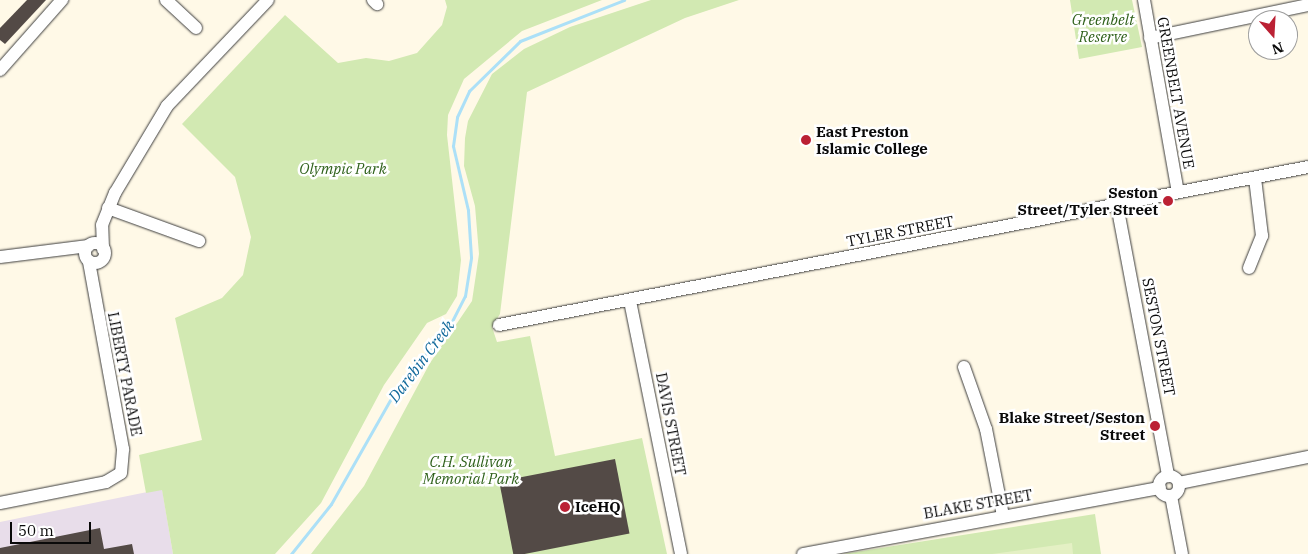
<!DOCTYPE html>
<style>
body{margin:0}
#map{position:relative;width:1308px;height:554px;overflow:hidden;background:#fff9e7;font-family:"IBM Plex Serif",serif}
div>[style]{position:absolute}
.industrial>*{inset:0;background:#e8ddea}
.green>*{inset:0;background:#d2e9b2}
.pitch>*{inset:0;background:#e4f0c4}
.stream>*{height:3px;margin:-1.5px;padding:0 1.5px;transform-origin:1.5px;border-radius:1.5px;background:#ace0f7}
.building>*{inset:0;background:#534a46;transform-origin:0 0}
.roads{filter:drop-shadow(0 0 1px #3d3d3d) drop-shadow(0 0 1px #3d3d3d)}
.minor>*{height:12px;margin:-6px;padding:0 6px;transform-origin:6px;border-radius:6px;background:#fff}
.minor>.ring{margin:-6px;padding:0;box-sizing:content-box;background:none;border:12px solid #fff;border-radius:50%}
.dots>*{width:14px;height:14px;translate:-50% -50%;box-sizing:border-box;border:2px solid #fff;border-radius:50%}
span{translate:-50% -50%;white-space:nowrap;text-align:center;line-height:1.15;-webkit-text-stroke:5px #fff;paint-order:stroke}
.park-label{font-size:15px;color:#2f611b;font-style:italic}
.street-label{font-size:15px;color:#0a0a0a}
.poi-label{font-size:15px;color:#0a0a0a;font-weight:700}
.left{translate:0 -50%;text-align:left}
.right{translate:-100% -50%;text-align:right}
.water-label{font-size:16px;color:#136a9c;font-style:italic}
.north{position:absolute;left:1248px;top:10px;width:50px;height:50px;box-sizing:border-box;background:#fff;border:1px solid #9d9d9d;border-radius:50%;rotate:161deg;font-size:14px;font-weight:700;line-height:20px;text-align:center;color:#0a0a0a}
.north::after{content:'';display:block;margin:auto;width:18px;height:22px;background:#bb2134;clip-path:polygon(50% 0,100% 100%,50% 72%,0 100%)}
.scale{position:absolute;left:10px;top:522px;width:81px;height:22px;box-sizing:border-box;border:2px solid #0a0a0a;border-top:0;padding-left:6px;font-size:15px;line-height:18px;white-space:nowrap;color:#0a0a0a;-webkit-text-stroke:4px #fff;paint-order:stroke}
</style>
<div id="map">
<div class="industrial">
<div style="clip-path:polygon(162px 489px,173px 554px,0 554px,0 522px)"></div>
</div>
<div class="green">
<div style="clip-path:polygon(445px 0,602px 0,522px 31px,464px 79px,448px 115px,447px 135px,461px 260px,457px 296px,446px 314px,427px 323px,384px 385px,321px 503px,275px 554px,173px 554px,162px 490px,146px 493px,139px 455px,202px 440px,175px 318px,222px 298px,243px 275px,251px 237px,235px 177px,182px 124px,285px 15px,338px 63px,366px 58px,389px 61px,417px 53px,442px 25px,447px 7px)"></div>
<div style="clip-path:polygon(651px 0,739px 0,685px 18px,527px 92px,500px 314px,492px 327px,497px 342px,530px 336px,555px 456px,642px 438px,667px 554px,311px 554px,364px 486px,430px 363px,472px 301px,479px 254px,475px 206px,464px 166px,465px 138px,468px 121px,492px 74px,524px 49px,570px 27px)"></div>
<div style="clip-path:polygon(1070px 0,1132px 0,1142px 47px,1079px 59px)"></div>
<div style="clip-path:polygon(1095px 514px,1101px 554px,843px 554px)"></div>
</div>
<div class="pitch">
<div style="clip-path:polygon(1072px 543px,1073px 554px,992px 554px)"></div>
</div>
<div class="stream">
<div style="left:291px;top:554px;width:64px;rotate:-51.3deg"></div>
<div style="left:331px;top:504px;width:136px;rotate:-60.4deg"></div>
<div style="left:398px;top:386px;width:78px;rotate:-49.2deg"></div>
<div style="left:449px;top:327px;width:35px;rotate:-63deg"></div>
<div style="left:465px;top:296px;width:39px;rotate:-81deg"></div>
<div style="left:471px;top:257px;width:47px;rotate:-93.7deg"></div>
<div style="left:468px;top:210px;width:66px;rotate:-103.2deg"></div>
<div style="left:453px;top:146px;width:29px;rotate:-82deg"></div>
<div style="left:457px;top:117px;width:29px;rotate:-65deg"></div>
<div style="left:469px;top:91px;width:71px;rotate:-44.4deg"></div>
<div style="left:520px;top:41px;width:112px;rotate:-21.5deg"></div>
</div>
<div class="building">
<div style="clip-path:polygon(27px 0,46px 0,5px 44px,0 40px,0 28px)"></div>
<div style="left:615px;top:459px;width:76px;height:118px;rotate:79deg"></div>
<div style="clip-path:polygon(100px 528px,104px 549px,132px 544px,134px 554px,0 554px,0 548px)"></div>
</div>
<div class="roads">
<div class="minor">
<div style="left:166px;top:0;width:41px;rotate:43deg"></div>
<div style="left:373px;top:0;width:6px;rotate:45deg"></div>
<div style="left:1144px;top:0;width:195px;rotate:80deg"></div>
<div style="left:1150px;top:38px;width:161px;rotate:-11.8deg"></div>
<div style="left:0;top:70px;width:94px;rotate:-48.5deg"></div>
<div style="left:1117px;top:205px;width:276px;rotate:79.3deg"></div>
<div style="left:108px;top:208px;width:97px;rotate:19.9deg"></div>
<div class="ring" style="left:85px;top:243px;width:8px;height:8px"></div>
<div style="left:103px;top:249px;width:24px;rotate:-92deg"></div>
<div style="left:102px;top:225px;width:35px;rotate:-68deg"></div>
<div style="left:115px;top:193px;width:101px;rotate:-59.1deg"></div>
<div style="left:167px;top:106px;width:146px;rotate:-46.4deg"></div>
<div style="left:0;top:257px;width:89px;rotate:-7.1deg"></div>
<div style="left:1249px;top:268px;width:35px;rotate:-68deg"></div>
<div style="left:1262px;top:236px;width:58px;rotate:-96.9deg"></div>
<div style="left:630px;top:301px;width:258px;rotate:78.6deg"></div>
<div style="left:499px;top:325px;width:824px;rotate:-11.05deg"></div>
<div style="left:964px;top:367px;width:66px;rotate:70.5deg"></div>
<div style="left:986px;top:429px;width:89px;rotate:78.9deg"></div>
<div class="ring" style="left:1159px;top:476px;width:8px;height:8px"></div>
<div style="left:1179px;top:483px;width:132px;rotate:-11.4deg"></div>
<div style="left:1171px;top:496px;width:59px;rotate:79.3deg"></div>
<div style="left:0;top:503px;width:108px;rotate:-11.2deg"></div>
<div style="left:106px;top:482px;width:17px;rotate:-31deg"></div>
<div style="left:121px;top:473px;width:24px;rotate:-85deg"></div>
<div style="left:123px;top:449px;width:191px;rotate:-100.3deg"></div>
<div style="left:803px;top:554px;width:363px;rotate:-10.5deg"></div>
</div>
</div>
<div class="dots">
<div style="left:806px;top:140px;background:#bb2134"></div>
<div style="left:1168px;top:201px;background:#bb2134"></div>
<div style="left:1155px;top:426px;background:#bb2134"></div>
<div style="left:565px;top:507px;background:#bb2134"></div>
</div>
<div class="park-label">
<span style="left:1103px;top:28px">Greenbelt<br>Reserve</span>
<span style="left:343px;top:169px">Olympic Park</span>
<span style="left:471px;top:470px">C.H. Sullivan<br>Memorial Park</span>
</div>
<div class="street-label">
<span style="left:1176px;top:93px;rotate:80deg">GREENBELT AVENUE</span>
<span style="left:900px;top:231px;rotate:-11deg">TYLER STREET</span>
<span style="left:1159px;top:337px;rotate:79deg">SESTON STREET</span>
<span style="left:125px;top:374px;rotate:79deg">LIBERTY PARADE</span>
<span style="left:671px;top:424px;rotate:79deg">DAVIS STREET</span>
<span style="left:978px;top:504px;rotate:-10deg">BLAKE STREET</span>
</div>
<div class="poi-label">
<span class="left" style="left:816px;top:140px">East Preston<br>Islamic College</span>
<span class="right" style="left:1158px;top:201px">Seston<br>Street/Tyler Street</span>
<span class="right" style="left:1145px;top:426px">Blake Street/Seston<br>Street</span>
<span class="left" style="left:575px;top:507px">IceHQ</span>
</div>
<div class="water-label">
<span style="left:421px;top:361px;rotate:-53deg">Darebin Creek</span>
</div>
<div class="north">N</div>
<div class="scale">50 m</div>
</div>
